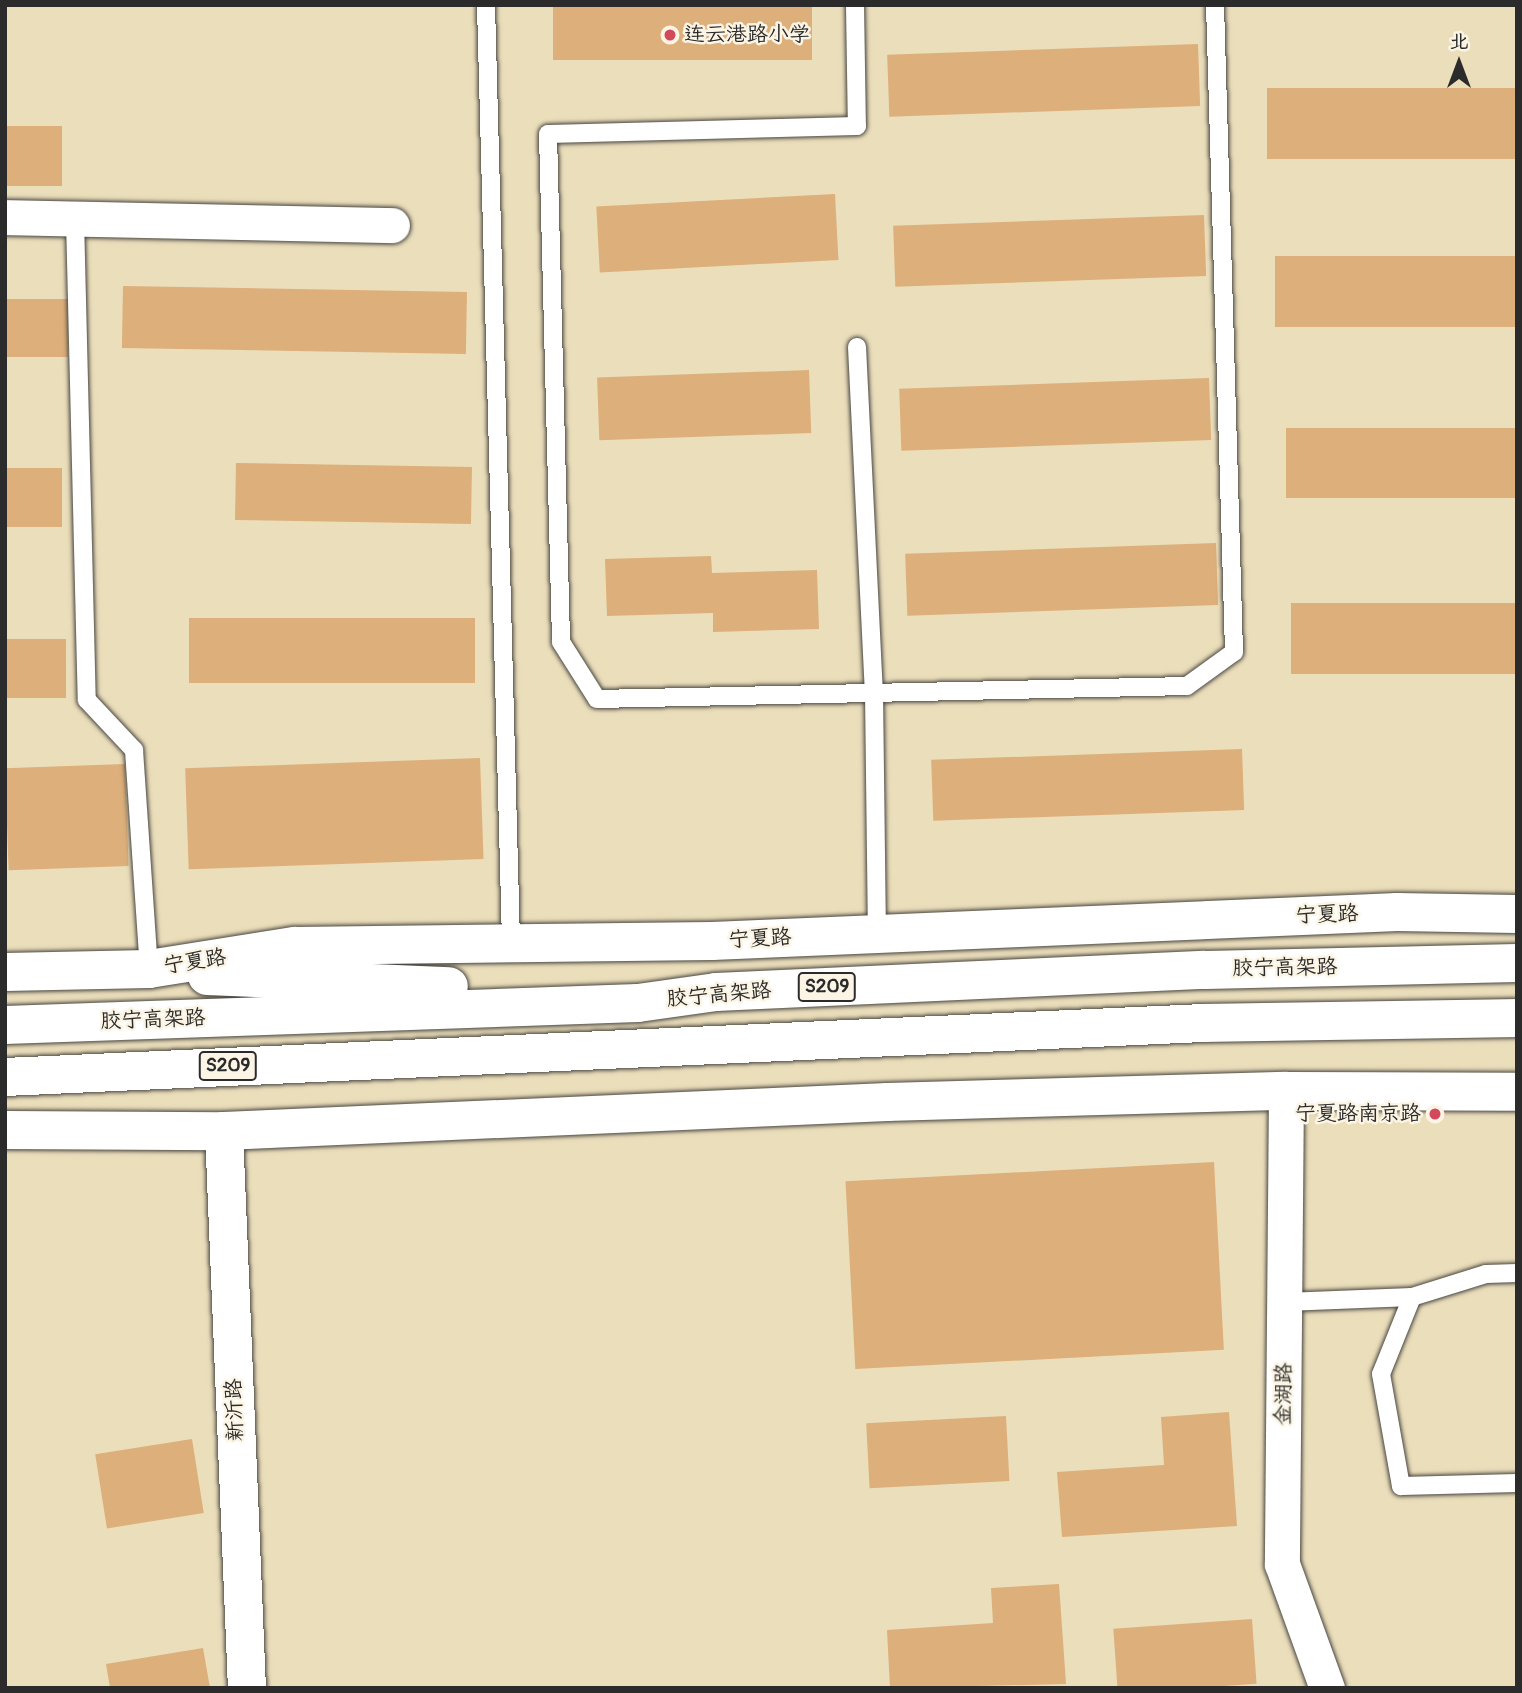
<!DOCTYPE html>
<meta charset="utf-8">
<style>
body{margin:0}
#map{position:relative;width:1522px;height:1693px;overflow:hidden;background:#ebdebb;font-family:Pangolin,"LXGW WenKai TC",sans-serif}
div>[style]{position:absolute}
.building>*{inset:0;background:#ddaf7a;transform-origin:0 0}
.roads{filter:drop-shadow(0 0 2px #484641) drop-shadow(0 0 2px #484641)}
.lane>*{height:18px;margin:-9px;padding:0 9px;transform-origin:9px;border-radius:9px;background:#fff}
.street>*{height:35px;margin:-17.5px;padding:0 17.5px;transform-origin:17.5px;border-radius:17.5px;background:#fff}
.secondary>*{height:38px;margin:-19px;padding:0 19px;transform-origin:19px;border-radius:19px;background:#fff}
.primary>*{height:38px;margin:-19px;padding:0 19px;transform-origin:19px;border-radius:19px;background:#fff}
.highway>*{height:38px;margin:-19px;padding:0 19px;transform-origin:19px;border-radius:19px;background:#fff}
.dots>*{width:19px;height:19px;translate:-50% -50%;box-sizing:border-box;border:4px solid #fcf5e5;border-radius:50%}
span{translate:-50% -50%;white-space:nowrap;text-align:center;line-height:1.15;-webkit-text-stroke:5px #fcf5e5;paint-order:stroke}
.shield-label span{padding:2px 5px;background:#fcf5e5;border:2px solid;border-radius:5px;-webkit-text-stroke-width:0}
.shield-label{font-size:19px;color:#2b2b2b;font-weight:700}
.poi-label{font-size:21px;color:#2b2b2b}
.left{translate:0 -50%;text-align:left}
.right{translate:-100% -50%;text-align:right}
.street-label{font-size:21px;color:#2b2b2b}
.frame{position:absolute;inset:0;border:7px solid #2b2b2b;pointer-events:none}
.north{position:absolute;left:1424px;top:28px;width:70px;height:70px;-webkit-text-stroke:5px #fcf5e5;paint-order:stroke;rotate:0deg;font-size:19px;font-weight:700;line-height:28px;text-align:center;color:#2b2b2b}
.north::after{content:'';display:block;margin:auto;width:24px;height:32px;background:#2b2b2b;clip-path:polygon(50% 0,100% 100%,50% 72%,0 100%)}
</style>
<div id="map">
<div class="building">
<div style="left:553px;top:5px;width:259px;height:55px"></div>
<div style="left:1198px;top:44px;width:62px;height:311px;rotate:88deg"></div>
<div style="left:1517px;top:88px;width:71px;height:250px;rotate:90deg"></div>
<div style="left:5px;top:126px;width:57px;height:60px"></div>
<div style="left:835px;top:194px;width:66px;height:239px;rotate:87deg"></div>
<div style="left:1204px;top:215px;width:61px;height:311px;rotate:88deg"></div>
<div style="left:1517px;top:256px;width:71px;height:242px;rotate:90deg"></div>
<div style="left:123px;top:286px;width:344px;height:62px;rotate:1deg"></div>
<div style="left:5px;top:299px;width:63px;height:58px"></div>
<div style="left:809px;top:370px;width:63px;height:212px;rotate:88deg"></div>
<div style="left:1209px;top:378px;width:62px;height:310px;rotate:88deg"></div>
<div style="left:1517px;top:428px;width:70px;height:231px;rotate:90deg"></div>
<div style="left:236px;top:463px;width:236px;height:57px;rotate:1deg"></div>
<div style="left:5px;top:468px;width:57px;height:59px"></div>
<div style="left:1216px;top:543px;width:62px;height:311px;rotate:88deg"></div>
<div style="clip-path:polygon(711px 556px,712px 573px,817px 570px,819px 629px,713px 632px,713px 613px,607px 616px,605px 559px)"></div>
<div style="left:1517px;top:603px;width:71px;height:226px;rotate:90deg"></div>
<div style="left:189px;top:618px;width:286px;height:65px"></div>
<div style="left:5px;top:639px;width:61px;height:59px"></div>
<div style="left:1242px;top:749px;width:61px;height:311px;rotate:88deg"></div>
<div style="left:480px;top:758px;width:101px;height:295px;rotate:88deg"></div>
<div style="left:125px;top:764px;width:102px;height:120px;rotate:88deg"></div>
<div style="left:1214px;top:1162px;width:188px;height:369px;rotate:87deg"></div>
<div style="clip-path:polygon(1229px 1412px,1237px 1526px,1062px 1537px,1057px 1472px,1164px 1465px,1161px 1417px)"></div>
<div style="left:1006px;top:1416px;width:65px;height:140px;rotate:87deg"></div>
<div style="left:192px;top:1439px;width:75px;height:98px;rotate:81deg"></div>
<div style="clip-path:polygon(1059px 1584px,1066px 1684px,890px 1688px,887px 1630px,993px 1623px,991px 1588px)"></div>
<div style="left:1252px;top:1619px;width:65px;height:139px;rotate:86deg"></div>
<div style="clip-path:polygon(203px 1648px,210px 1688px,110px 1688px,106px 1664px)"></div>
</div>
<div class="roads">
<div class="lane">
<div style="left:486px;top:5px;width:938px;rotate:88.47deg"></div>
<div style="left:855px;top:5px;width:121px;rotate:89.1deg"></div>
<div style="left:857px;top:126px;width:309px;rotate:178.5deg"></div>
<div style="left:548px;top:134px;width:508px;rotate:88.53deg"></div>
<div style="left:561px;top:642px;width:67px;rotate:57.7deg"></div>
<div style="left:597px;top:699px;width:590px;rotate:-1.26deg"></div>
<div style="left:1187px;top:686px;width:58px;rotate:-35.9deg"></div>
<div style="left:1234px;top:652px;width:647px;rotate:-91.68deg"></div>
<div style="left:75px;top:219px;width:481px;rotate:88.6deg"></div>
<div style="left:87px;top:700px;width:69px;rotate:46.8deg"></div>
<div style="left:134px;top:750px;width:220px;rotate:86.1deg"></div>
<div style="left:857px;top:347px;width:345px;rotate:87.2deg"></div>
<div style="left:874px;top:692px;width:242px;rotate:89.3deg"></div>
<div style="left:1412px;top:1297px;width:83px;rotate:111.9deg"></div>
<div style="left:1381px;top:1374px;width:114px;rotate:79.9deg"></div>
<div style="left:1401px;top:1486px;width:116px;rotate:-1.5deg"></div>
<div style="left:1285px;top:1302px;width:127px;rotate:-2.3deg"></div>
<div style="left:1412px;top:1297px;width:77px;rotate:-17.3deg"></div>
<div style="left:1486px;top:1274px;width:31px;rotate:-2deg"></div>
</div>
<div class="street">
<div style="left:5px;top:217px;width:387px;rotate:1.2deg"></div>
<div style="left:1286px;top:1091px;width:473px;rotate:90.5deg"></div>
<div style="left:1282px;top:1564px;width:132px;rotate:70.1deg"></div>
</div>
<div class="secondary">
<div style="left:224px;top:1131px;width:557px;rotate:87.64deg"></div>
</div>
<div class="primary">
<div style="left:5px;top:972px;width:144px;rotate:-1.2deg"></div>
<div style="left:149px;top:969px;width:148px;rotate:-9deg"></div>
<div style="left:295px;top:946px;width:417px;rotate:-0.7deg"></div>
<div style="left:712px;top:941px;width:686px;rotate:-2.42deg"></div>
<div style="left:1397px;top:912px;width:120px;rotate:1deg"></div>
<div style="left:207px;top:976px;width:242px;rotate:2.4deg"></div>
<div style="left:5px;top:1130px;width:219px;rotate:0.3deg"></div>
<div style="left:224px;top:1131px;width:664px;rotate:-2.5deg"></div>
<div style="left:887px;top:1102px;width:399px;rotate:-1.6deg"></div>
<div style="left:1286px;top:1091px;width:231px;rotate:0.2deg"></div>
</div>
<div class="highway">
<div style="left:5px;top:1025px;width:633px;rotate:-1.99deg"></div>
<div style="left:638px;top:1003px;width:79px;rotate:-8deg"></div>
<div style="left:716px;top:992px;width:489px;rotate:-2.6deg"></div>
<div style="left:1205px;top:970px;width:312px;rotate:-1.3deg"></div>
<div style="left:5px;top:1077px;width:1200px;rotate:-2.58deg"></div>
<div style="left:1204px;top:1023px;width:313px;rotate:-0.9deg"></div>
</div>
</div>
<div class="dots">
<div style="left:670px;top:35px;background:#d1495b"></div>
<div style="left:1435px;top:1114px;background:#d1495b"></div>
</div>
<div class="shield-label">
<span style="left:827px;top:987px">S209</span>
<span style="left:228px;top:1066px">S209</span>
</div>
<div class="poi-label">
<span class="left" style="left:684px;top:35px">连云港路小学</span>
<span class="right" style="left:1421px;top:1114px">宁夏路南京路</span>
</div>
<div class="street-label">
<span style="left:1327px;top:915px;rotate:-2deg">宁夏路</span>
<span style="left:760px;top:939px;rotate:-3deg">宁夏路</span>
<span style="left:195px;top:962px;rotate:-9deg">宁夏路</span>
<span style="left:1285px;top:968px;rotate:-1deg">胶宁高架路</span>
<span style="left:719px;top:995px;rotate:-5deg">胶宁高架路</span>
<span style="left:153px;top:1020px;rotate:-2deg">胶宁高架路</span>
<span style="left:1284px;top:1394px;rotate:-89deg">金湖路</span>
<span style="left:235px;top:1410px;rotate:-92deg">新沂路</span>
</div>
<div class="frame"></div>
<div class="north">北</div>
</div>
